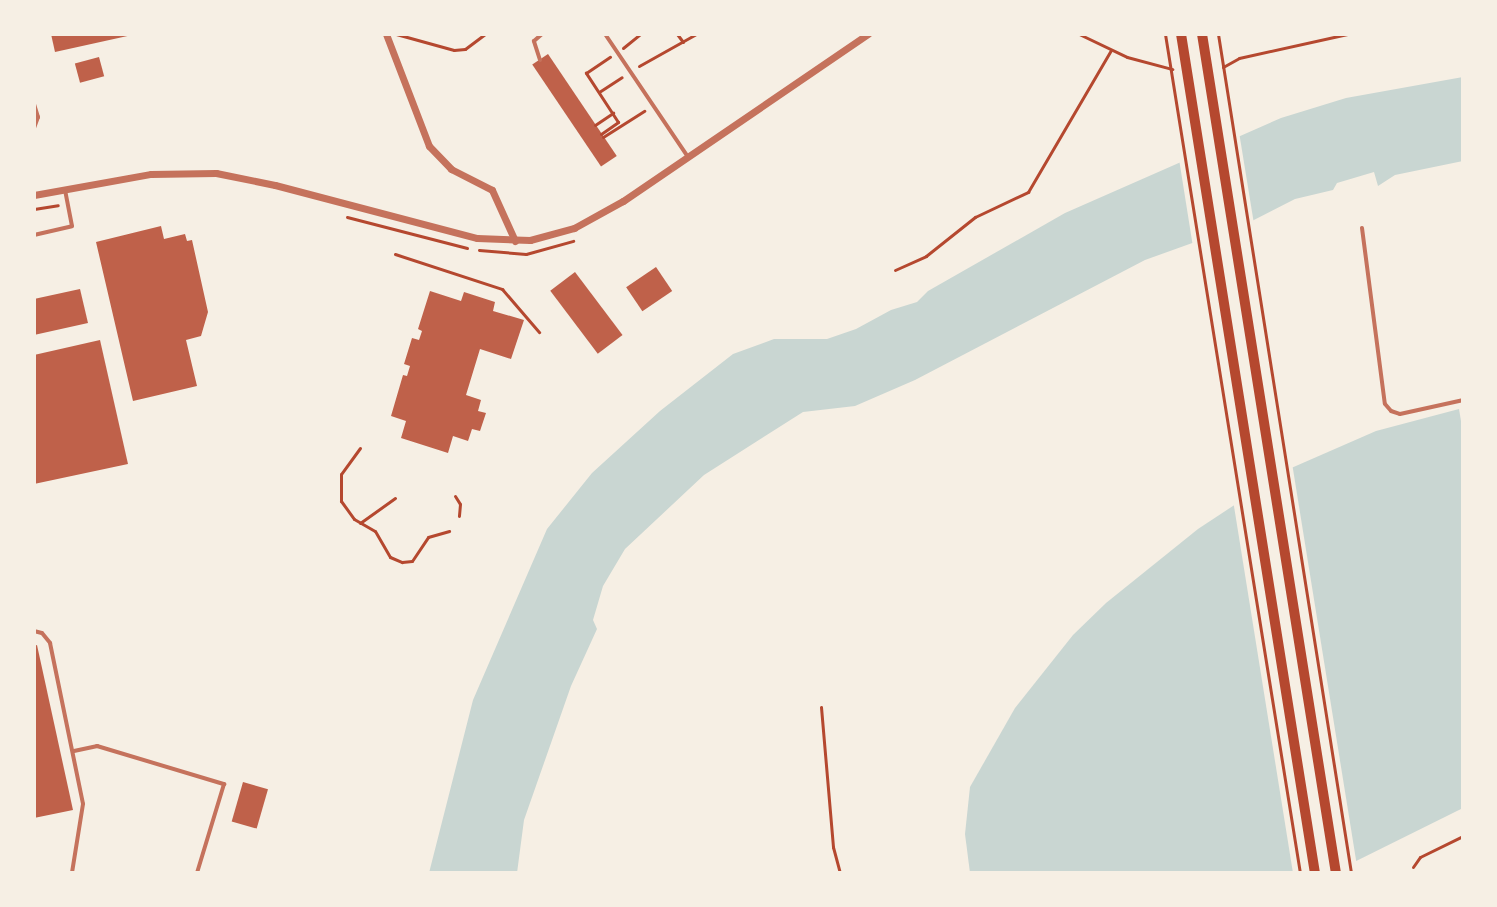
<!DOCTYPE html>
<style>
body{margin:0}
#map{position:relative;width:1497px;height:907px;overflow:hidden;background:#f6efe4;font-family:Overpass,sans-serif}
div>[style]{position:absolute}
.water>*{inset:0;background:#c9d6d2}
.pier>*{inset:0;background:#f6efe4}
.building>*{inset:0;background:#bf614a;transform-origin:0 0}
.path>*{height:3px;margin:-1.5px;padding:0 1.5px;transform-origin:1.5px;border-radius:1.5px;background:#b5482f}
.service>*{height:4px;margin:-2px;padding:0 2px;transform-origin:2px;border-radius:2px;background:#c5725c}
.minor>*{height:7px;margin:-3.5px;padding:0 3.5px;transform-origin:3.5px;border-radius:3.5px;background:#c5725c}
.secondary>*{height:10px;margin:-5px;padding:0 5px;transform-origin:5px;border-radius:5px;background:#b5482f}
span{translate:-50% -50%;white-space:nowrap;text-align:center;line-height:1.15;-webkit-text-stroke:6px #f6efe4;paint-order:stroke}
.frame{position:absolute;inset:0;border:36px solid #f6efe4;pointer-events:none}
</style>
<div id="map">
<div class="water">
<div style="clip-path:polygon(1463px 77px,1463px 161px,1395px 175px,1378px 186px,1374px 172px,1337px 183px,1333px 190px,1295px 199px,1248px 223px,1145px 260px,915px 380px,855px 406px,803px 412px,704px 475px,625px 549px,603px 586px,593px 620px,597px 629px,571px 686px,524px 820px,517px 873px,429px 873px,473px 700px,547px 529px,592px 473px,660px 411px,733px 354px,774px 339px,827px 339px,856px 329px,891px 310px,917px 302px,928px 291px,1065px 213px,1281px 118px,1346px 98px)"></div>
<div style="clip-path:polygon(1459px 409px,1463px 433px,1463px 808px,1332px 873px,970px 873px,965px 834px,970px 787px,1015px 708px,1073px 635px,1106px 603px,1198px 529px,1289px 469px,1376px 431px)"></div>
</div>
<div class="pier">
<div style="clip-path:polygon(1239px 132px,1254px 224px,1193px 247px,1179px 159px)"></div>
<div style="clip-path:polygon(1292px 463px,1357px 866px,1342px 873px,1293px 873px,1233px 500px)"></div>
</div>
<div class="building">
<div style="clip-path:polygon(51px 34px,132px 34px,132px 35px,55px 52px)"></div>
<div style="left:548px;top:54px;width:123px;height:19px;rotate:56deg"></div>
<div style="left:99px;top:57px;width:20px;height:25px;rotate:75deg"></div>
<div style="clip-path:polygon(161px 226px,164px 239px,185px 234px,187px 241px,192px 240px,208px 312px,201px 336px,186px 340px,197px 386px,133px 401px,96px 242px)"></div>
<div style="left:656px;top:267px;width:29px;height:36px;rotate:56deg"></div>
<div style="left:575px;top:272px;width:79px;height:31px;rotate:53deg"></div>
<div style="clip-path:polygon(80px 289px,88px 323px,34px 335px,34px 299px)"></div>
<div style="clip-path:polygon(430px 291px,461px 301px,464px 292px,495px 302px,493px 311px,524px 320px,511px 359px,480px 349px,466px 395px,481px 400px,478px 411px,486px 413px,480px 431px,472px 429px,468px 441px,453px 436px,448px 453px,401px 438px,406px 421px,391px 416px,403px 375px,407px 376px,410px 366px,404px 364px,412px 338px,419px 340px,422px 331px,418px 329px)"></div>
<div style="clip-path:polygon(100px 340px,128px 464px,34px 484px,34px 355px)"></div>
<div style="clip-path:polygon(37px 645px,73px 810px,34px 818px,34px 646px)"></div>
<div style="left:243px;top:782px;width:26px;height:41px;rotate:16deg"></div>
</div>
<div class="path">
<div style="left:396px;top:34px;width:60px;rotate:15.4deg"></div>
<div style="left:454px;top:50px;width:11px;rotate:-5deg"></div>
<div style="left:465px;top:49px;width:25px;rotate:-37deg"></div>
<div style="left:442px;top:34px;width:6px"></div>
<div style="left:677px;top:34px;width:10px;rotate:53deg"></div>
<div style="left:1079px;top:34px;width:53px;rotate:25.6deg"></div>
<div style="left:1127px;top:57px;width:47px;rotate:14.9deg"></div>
<div style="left:1165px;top:34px;width:850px;rotate:80.86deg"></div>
<div style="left:1218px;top:34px;width:849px;rotate:80.99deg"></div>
<div style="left:623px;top:48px;width:22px;rotate:-39deg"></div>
<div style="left:639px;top:66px;width:65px;rotate:-29.3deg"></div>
<div style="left:1223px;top:67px;width:18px;rotate:-29deg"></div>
<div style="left:1239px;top:58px;width:111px;rotate:-12.5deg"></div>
<div style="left:599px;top:92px;width:27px;rotate:-33deg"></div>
<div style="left:595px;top:125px;width:22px;rotate:-34deg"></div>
<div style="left:601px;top:134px;width:21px;rotate:-35deg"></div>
<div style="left:618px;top:122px;width:59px;rotate:-123.1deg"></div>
<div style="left:586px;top:73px;width:29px;rotate:-34deg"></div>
<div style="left:603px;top:137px;width:49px;rotate:-32.4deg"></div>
<div style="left:34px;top:209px;width:24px;rotate:-9deg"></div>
<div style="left:347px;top:217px;width:124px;rotate:14.5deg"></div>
<div style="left:479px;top:250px;width:47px;rotate:4.9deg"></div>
<div style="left:526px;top:254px;width:49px;rotate:-15.5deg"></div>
<div style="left:395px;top:254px;width:113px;rotate:18.1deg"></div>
<div style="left:502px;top:289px;width:57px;rotate:49.3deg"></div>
<div style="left:895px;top:270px;width:34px;rotate:-24deg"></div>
<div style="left:926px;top:256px;width:63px;rotate:-38.5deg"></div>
<div style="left:975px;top:217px;width:59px;rotate:-25.3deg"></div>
<div style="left:1028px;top:192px;width:164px;rotate:-59.7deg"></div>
<div style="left:360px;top:448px;width:32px;rotate:126deg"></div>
<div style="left:341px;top:474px;width:27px;rotate:90deg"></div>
<div style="left:341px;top:501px;width:22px;rotate:54deg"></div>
<div style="left:354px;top:519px;width:24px;rotate:30deg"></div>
<div style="left:375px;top:531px;width:30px;rotate:60deg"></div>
<div style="left:390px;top:557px;width:13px;rotate:23deg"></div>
<div style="left:402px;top:562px;width:10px;rotate:-6deg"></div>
<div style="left:412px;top:561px;width:29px;rotate:-56deg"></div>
<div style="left:428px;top:537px;width:22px;rotate:-16deg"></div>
<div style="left:455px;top:496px;width:9px;rotate:58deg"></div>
<div style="left:460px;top:504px;width:12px;rotate:95deg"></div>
<div style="left:360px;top:523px;width:43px;rotate:-35.5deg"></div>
<div style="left:821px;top:707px;width:141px;rotate:85.1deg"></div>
<div style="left:833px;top:847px;width:27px;rotate:75deg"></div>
<div style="left:1413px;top:867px;width:12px;rotate:-55deg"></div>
<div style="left:1420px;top:857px;width:48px;rotate:-26deg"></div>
</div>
<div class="service">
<div style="left:605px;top:34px;width:148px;rotate:56deg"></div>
<div style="left:540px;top:60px;width:20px;rotate:-108deg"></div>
<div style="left:534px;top:41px;width:11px;rotate:-41deg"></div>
<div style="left:34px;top:104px;width:14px;rotate:73deg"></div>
<div style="left:38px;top:117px;width:12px;rotate:110deg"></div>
<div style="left:1362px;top:228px;width:177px;rotate:82.6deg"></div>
<div style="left:1385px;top:404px;width:9px;rotate:49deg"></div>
<div style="left:1391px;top:411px;width:9px;rotate:18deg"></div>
<div style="left:1400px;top:414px;width:65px;rotate:-12.5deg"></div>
<div style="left:34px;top:235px;width:39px;rotate:-13deg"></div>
<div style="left:72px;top:226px;width:36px;rotate:-101deg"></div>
<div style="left:34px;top:631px;width:8px;rotate:14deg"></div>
<div style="left:42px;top:633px;width:13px;rotate:51deg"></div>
<div style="left:50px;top:643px;width:164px;rotate:78.4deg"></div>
<div style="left:83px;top:804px;width:70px;rotate:99.1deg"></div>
<div style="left:74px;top:751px;width:24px;rotate:-12deg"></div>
<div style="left:97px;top:746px;width:133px;rotate:16.7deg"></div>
<div style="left:224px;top:784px;width:93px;rotate:106.9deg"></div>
<div style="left:1389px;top:873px;width:19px"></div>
</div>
<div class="minor">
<div style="left:386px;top:34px;width:120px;rotate:69deg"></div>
<div style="left:429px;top:146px;width:32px;rotate:46deg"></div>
<div style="left:451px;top:169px;width:46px;rotate:27.1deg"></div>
<div style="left:492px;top:190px;width:56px;rotate:65.7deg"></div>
<div style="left:34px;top:195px;width:119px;rotate:-10.2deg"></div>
<div style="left:151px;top:174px;width:65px;rotate:-0.9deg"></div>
<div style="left:216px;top:173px;width:60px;rotate:11.5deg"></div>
<div style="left:275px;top:185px;width:209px;rotate:14.7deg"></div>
<div style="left:477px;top:238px;width:53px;rotate:2.2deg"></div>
<div style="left:530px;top:240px;width:46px;rotate:-15.3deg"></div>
<div style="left:574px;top:228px;width:56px;rotate:-28.9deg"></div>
<div style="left:623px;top:201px;width:297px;rotate:-34.3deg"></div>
</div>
<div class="secondary">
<div style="left:1181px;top:34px;width:850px;rotate:80.93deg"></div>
<div style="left:1202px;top:34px;width:850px;rotate:80.93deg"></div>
</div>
<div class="frame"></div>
</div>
